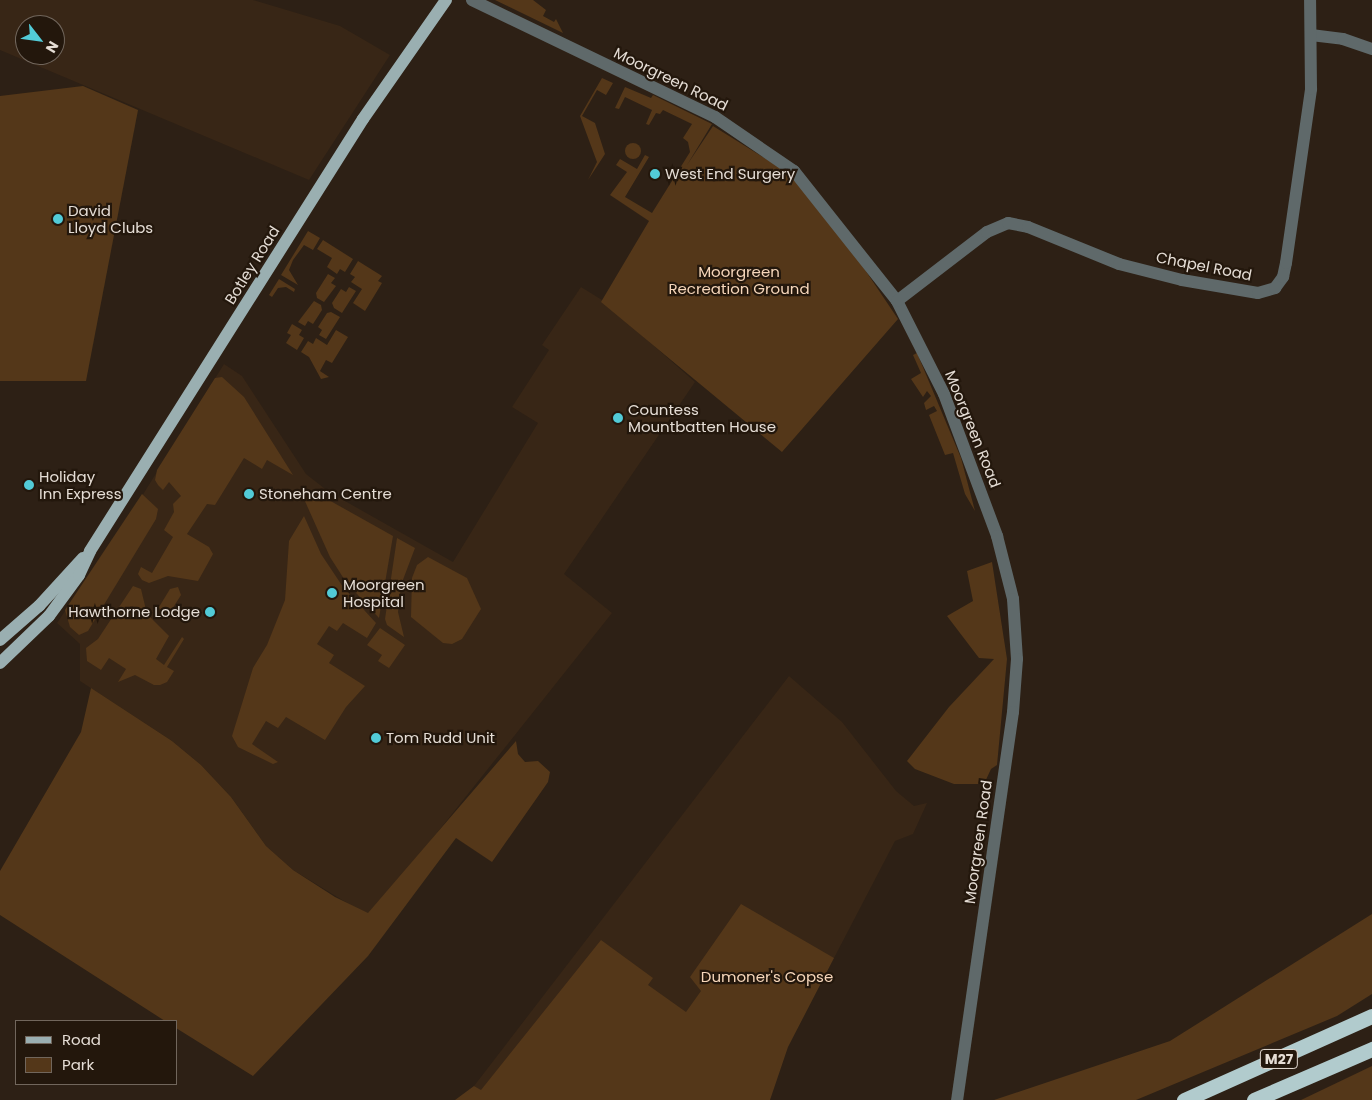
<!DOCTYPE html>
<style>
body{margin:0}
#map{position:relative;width:1372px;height:1100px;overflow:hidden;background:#2d2015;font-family:Poppins,sans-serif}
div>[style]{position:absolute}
.built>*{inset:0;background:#382616}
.green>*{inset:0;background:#543719}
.round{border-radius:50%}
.minor>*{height:12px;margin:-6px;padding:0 6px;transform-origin:6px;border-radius:6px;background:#5f696a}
.major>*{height:12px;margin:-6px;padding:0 6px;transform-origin:6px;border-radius:6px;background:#9aafb1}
.highway>*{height:15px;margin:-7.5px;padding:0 7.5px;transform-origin:7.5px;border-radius:7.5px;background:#b1cbcd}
.dots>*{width:14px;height:14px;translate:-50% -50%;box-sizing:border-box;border:2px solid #23170c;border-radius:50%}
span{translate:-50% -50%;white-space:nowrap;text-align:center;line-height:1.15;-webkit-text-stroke:4.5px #23170c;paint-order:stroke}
.shield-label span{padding:1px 4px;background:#23170c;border:1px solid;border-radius:4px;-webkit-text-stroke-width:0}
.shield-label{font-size:14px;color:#e5ddd5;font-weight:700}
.street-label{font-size:15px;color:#e5ddd5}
.poi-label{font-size:15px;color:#e5ddd5}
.left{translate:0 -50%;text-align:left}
.right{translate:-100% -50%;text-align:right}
.park-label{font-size:15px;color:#f6d6ba}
.legend{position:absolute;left:15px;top:1020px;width:162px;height:65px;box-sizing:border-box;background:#23170c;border:1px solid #71665c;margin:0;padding:6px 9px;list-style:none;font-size:15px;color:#e5ddd5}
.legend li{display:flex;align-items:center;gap:10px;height:25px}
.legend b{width:25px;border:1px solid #71665c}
.north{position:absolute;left:15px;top:15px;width:50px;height:50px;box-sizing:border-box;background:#23170c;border:1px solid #71665c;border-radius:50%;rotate:120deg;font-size:14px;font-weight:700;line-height:20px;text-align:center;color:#e5ddd5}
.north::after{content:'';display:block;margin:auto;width:18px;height:22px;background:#52cbd7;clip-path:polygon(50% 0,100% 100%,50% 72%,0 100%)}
</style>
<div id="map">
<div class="built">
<div style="clip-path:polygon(evenodd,0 0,253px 0,340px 26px,390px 55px,309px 180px,0 50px,0 0,25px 25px,55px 25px,55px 55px,25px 55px,25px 25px)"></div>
<div style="clip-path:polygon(581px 287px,602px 300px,695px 382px,564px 574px,612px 613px,370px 917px,293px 870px,266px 846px,231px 797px,201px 765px,172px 741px,80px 681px,80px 644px,57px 623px,142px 496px,224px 364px,242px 376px,306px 474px,329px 492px,453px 562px,538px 423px,512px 407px,549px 350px,542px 345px)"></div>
<div style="clip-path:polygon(789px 676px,842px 722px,896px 791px,914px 806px,927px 803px,913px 834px,895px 841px,834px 958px,772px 1042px,495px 1100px,474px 1086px)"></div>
</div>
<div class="green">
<div style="clip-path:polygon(495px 0,533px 0,546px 10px,543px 16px,554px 22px,556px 19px,563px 33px)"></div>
<div style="clip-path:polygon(602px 78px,613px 83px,606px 95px,597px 90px,582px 116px,595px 123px,605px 154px,588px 180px,597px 162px,580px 116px)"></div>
<div style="clip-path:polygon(83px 86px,138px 110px,86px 381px,0 381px,0 96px)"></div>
<div style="clip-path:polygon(625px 87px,651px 98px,653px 95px,712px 124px,687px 165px,713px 126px,792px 175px,851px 249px,898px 319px,782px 452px,601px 302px,649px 221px,610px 195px,627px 172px,616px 165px,620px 159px,637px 169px,645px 155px,649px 157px,625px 197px,652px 213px,690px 152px,688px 142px,683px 138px,692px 124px,663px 110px,660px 114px,656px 113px,649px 125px,646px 124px,652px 110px,625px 97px,619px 109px,615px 108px)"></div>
<div class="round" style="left:625px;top:143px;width:16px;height:16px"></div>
<div style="clip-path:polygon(308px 231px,320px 238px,313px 250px,304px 245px,293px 260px,289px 270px,298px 285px,281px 275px)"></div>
<div style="clip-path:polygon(323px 240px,353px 259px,345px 272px,340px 269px,337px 274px,327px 267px,332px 258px,317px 249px)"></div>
<div style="clip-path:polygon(358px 261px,382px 276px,378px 281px,382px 283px,365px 311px,353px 303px,362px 289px,351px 282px,355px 277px,350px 274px)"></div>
<div style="clip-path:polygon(328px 274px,335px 278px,331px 283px,336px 286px,324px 302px,317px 298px,316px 293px)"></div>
<div style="clip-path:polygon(279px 279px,295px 289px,294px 292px,286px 287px,278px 288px,272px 297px,269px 295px)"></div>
<div style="clip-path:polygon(349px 287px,356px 291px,342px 313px,334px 308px,332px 303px,341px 289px,346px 292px)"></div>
<div style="clip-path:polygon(314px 301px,321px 305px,322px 310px,313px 324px,308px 321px,305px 326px,298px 322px)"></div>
<div style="clip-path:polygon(331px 312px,340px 317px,326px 339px,319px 335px,322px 330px,318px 327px,327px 313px)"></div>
<div style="clip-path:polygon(292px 324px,302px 330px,299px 335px,304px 338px,297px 350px,286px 343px,291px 335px,287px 333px)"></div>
<div style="clip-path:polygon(336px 330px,348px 337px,332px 363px,326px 360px,320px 371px,329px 377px,321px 379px,309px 357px,301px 352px,308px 341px,313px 344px,316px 338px,327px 345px)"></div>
<div style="clip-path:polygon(917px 353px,961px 458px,975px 511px,965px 494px,953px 453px,945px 455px,929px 415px,937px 411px,934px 406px,926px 410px,924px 403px,931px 396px,927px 391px,923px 397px,911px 379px,921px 373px,913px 355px)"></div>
<div style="clip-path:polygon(222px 377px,244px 397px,293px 475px,267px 460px,262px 469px,244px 458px,215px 505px,207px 504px,187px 534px,209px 547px,213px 554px,198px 581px,168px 576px,149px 583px,142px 580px,138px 574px,141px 567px,152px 573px,173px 537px,164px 530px,174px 512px,173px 504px,181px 496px,169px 482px,163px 490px,158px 485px,155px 480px,157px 470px,215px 378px)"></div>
<div style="clip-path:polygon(310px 493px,318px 494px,393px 536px,379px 618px,346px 582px,330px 557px,304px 499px)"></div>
<div style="clip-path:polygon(142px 494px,158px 509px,156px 519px,88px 631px,79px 635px,70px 627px,65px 610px)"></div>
<div style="clip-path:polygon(304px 516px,321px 554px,343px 587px,376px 623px,367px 638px,343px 623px,337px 631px,329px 626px,317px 644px,334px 655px,329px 663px,365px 686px,346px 707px,325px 740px,286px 717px,278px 728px,266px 721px,252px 744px,278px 762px,273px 764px,238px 747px,232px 736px,253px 668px,267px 645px,285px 600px,289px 541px)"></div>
<div style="clip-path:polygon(397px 538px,415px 548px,401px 585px,398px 612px,404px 637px,387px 625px,385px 619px)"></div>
<div style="clip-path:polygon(428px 557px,467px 578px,481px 609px,462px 639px,452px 644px,443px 643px,411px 617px,412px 578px,417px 565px)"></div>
<div style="clip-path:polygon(992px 562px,1007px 659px,997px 765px,991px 769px,984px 784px,954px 784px,915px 769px,907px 761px,949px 707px,994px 659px,979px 658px,947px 616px,973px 601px,967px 571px)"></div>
<div style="clip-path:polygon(133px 586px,141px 589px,147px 614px,169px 636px,156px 659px,164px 665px,182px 637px,184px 639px,167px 667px,174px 671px,167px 682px,160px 685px,154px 685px,135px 675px,118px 682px,126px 669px,109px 658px,101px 670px,87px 661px,86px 648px,98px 639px)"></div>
<div style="clip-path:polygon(178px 587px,181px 595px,169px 614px,162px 614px,159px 607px,170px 589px)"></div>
<div style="clip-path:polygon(380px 628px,405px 645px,389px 668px,378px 661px,382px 655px,367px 645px)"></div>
<div style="clip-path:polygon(91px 688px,172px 741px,201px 765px,231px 797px,266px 846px,293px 870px,335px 897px,368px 913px,516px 741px,518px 754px,525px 762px,538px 761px,550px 772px,548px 782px,492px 862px,456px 838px,368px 956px,253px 1076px,176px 1028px,176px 1021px,165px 1021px,0 915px,0 871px,81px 732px)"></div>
<div style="clip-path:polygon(741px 904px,834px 958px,788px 1047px,770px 1100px,455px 1100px,474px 1086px,481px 1090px,601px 940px,653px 978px,648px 985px,686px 1012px,701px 991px,690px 977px)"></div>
<div style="clip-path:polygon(1372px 914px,1372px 994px,1337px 1016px,1136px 1100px,994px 1100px,1170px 1041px)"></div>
<div style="clip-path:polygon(1372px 1066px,1372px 1100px,1301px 1100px)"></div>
</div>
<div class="minor">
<div style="left:472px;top:0;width:270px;rotate:25.7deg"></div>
<div style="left:715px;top:117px;width:96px;rotate:34.4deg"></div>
<div style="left:794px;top:171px;width:166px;rotate:51.6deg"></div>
<div style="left:897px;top:301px;width:104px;rotate:63.2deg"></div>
<div style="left:944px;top:394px;width:152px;rotate:69.5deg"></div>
<div style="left:997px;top:536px;width:65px;rotate:75.7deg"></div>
<div style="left:1013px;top:599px;width:60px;rotate:86.2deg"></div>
<div style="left:1017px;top:659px;width:53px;rotate:94.3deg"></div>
<div style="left:1013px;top:712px;width:392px;rotate:98.2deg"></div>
<div style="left:1311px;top:35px;width:32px;rotate:7deg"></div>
<div style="left:1343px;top:39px;width:31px;rotate:19deg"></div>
<div style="left:897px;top:301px;width:113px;rotate:-37.5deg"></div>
<div style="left:987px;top:232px;width:23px;rotate:-23deg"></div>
<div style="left:1008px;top:223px;width:20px;rotate:11deg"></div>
<div style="left:1028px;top:227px;width:98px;rotate:22.1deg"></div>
<div style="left:1119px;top:264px;width:65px;rotate:14.3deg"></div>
<div style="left:1182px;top:280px;width:77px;rotate:9.7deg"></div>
<div style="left:1258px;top:293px;width:18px;rotate:-16deg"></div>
<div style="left:1275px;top:288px;width:14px;rotate:-54deg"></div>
<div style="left:1283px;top:277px;width:14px;rotate:-78deg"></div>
<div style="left:1286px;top:263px;width:176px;rotate:-81.8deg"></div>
<div style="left:1311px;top:89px;width:89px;rotate:-90.6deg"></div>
</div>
<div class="major">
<div style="left:0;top:640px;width:52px;rotate:-41.1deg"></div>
<div style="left:39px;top:606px;width:65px;rotate:-47.5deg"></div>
<div style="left:0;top:663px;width:68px;rotate:-43.8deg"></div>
<div style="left:49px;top:616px;width:51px;rotate:-53.8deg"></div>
<div style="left:79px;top:575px;width:26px;rotate:-65deg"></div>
<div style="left:90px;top:551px;width:511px;rotate:-57.71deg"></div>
<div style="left:363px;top:119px;width:145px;rotate:-55.1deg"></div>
</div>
<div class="highway">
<div style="left:1184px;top:1100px;width:206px;rotate:-24.1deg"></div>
<div style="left:1254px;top:1100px;width:129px;rotate:-23.4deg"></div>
</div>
<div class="dots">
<div style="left:655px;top:174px;background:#52cbd7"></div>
<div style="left:58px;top:219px;background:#52cbd7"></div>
<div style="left:618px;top:418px;background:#52cbd7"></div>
<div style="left:29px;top:485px;background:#52cbd7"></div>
<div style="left:249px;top:494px;background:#52cbd7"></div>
<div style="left:332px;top:593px;background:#52cbd7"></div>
<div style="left:210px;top:612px;background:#52cbd7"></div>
<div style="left:376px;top:738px;background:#52cbd7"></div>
</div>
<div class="shield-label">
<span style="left:1279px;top:1059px">M27</span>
</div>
<div class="street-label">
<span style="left:671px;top:79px;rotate:26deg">Moorgreen Road</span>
<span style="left:252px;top:265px;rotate:-58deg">Botley Road</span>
<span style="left:1204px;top:266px;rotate:11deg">Chapel Road</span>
<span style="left:973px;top:429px;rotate:68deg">Moorgreen Road</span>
<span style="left:978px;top:842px;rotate:-82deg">Moorgreen Road</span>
</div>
<div class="poi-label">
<span class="left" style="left:665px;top:174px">West End Surgery</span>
<span class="left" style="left:68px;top:219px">David<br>Lloyd Clubs</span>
<span class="left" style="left:628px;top:418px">Countess<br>Mountbatten House</span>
<span class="left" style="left:39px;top:485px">Holiday<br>Inn Express</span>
<span class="left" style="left:259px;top:494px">Stoneham Centre</span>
<span class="left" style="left:343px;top:593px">Moorgreen<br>Hospital</span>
<span class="right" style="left:200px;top:612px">Hawthorne Lodge</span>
<span class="left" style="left:386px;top:738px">Tom Rudd Unit</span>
</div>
<div class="park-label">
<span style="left:739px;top:280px">Moorgreen<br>Recreation Ground</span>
<span style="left:767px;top:977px">Dumoner's Copse</span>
</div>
<ul class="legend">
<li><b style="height:6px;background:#9aafb1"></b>Road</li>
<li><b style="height:14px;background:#543719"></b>Park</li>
</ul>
<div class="north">N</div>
</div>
